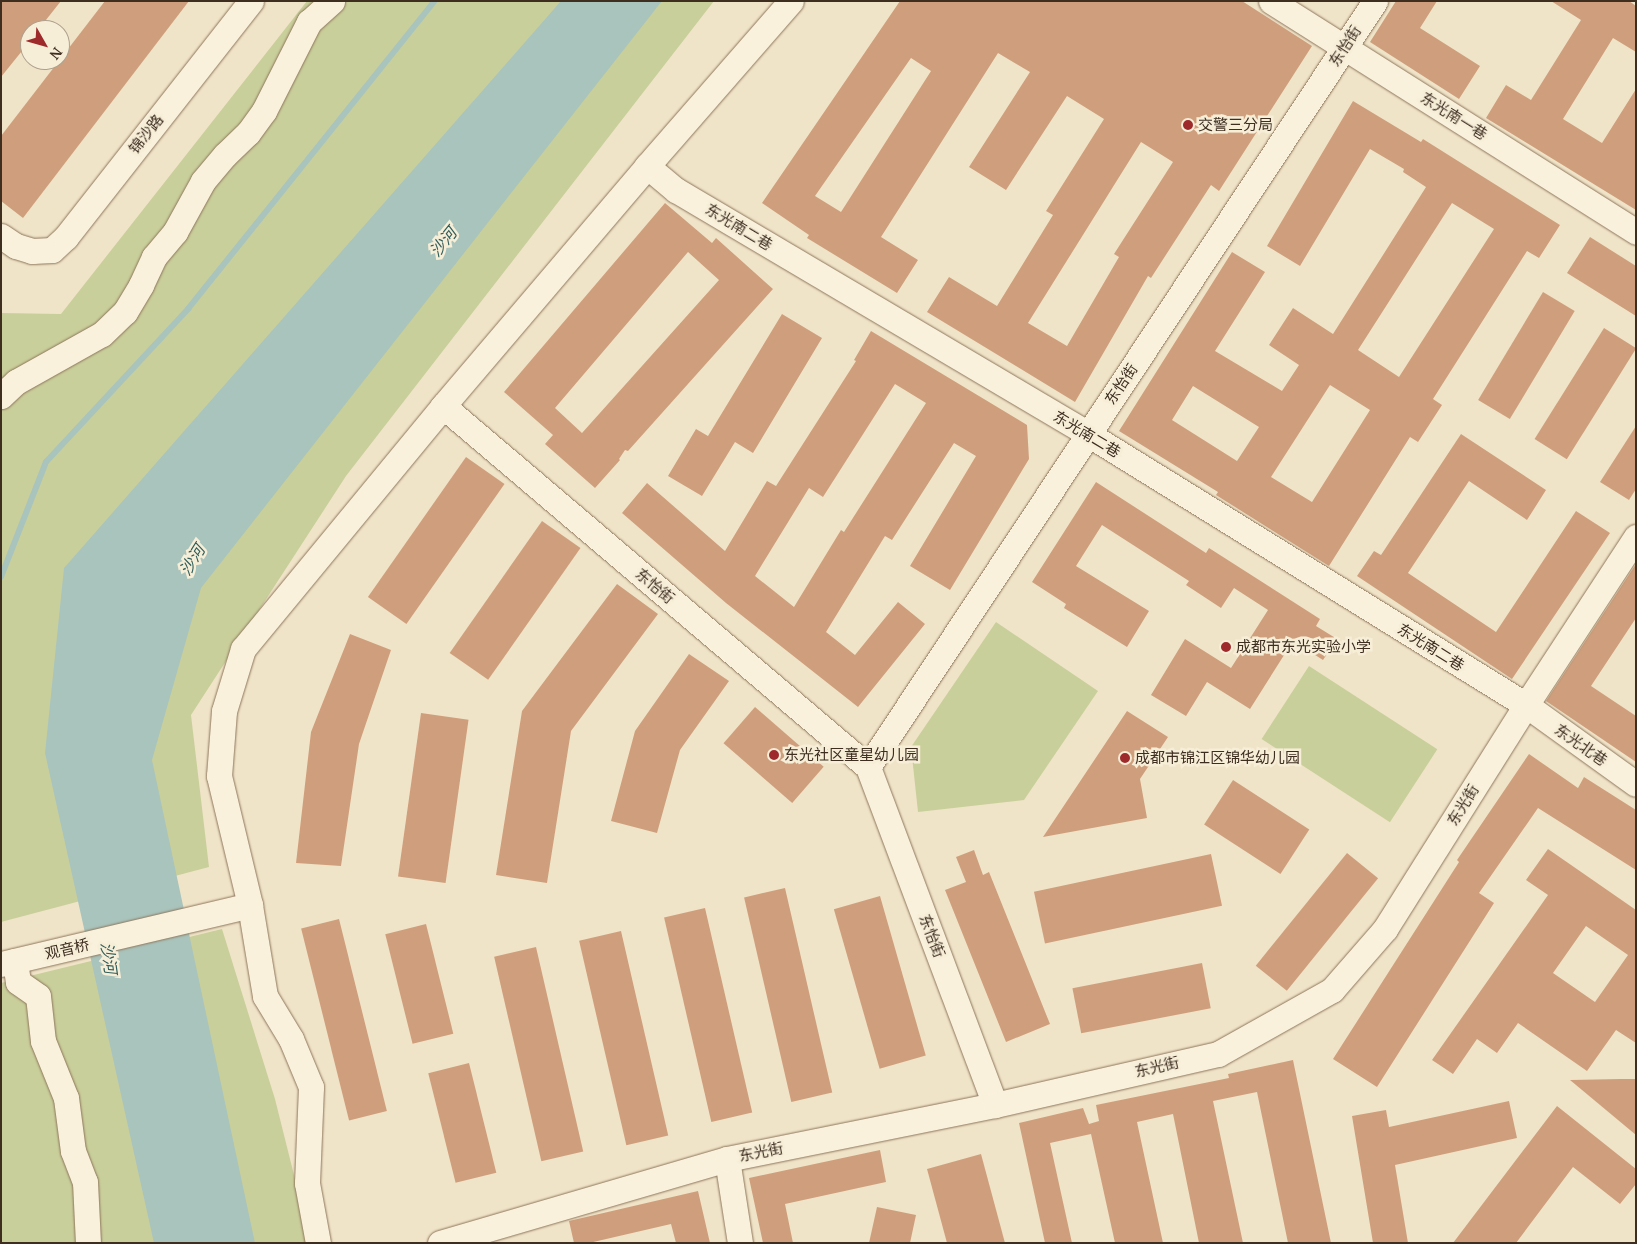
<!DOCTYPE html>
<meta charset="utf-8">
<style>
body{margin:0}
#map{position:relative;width:1637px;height:1244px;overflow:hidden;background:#f0e4c8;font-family:"PT Serif","Noto Sans SC",serif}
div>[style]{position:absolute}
.green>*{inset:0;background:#c9cf9b;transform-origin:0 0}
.water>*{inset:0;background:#a9c4bc}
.stream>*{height:5.5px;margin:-2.75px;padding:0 2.75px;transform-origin:2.75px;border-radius:2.75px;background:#a9c4bc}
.building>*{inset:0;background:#cf9f7d;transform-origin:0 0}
.roads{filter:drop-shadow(0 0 1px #8d765c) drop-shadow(0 0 1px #8d765c)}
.minor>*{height:25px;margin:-12.5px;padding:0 12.5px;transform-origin:12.5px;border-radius:12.5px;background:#faf1dc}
.dots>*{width:14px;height:14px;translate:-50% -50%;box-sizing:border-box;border:2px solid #f7eed8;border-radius:50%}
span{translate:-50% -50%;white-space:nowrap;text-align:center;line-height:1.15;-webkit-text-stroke:5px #f7eed8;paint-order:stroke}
.street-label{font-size:15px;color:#3d2e20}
.poi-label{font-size:15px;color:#3d2e20}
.left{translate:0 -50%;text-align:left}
.water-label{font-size:16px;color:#2f5d5a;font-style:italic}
.frame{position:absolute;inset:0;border:2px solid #3d2e20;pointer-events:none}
.north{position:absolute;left:20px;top:20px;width:50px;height:50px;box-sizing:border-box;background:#f7eed8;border:1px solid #ada18e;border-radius:50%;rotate:128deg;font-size:14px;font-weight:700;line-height:20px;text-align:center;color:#3d2e20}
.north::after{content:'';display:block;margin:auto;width:18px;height:22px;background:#9e2a2b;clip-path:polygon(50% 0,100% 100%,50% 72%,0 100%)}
</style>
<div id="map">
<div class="green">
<div style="clip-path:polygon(307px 1px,714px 1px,346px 476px,191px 715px,209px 867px,1px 922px,1px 313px,61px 314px)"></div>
<div style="clip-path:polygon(996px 622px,1098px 691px,1024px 800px,918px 812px,911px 747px)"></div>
<div style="left:1309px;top:666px;width:153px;height:87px;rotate:33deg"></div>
<div style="clip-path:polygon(222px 929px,275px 1099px,311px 1243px,1px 1243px,1px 983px)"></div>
</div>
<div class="water">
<div style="clip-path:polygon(561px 1px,662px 1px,201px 588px,152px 760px,255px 1243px,154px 1243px,45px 753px,64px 568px)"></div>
</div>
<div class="stream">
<div style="left:1px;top:577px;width:123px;rotate:-68.6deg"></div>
<div style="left:46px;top:462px;width:209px;rotate:-47.1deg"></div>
<div style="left:188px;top:309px;width:395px;rotate:-51.3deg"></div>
</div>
<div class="building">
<div style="clip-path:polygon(1px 1px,61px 1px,38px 30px,30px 30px,30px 41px,1px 77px)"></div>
<div style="clip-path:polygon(105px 1px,189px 1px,23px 218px,1px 201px,1px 136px)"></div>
<div style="clip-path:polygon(evenodd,900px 1px,1242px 1px,1312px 46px,1219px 191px,1211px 185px,1151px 278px,1148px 276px,1075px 402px,927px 312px,949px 277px,997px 306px,1053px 215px,1046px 211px,1104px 119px,1067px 96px,1006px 190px,969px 167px,1030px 72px,998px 53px,881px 237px,918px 260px,897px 293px,807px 238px,809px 235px,762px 203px,900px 1px,911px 58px,931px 71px,841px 212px,815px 196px,911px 58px,900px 1px,1141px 142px,1173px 162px,1114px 254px,1119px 257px,1067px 346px,1028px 323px,1141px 142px)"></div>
<div style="clip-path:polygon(1396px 1px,1437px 1px,1420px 28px,1480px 66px,1459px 99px,1370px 42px)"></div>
<div style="clip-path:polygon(1551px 1px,1629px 1px,1636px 6px,1636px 52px,1613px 38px,1563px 119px,1602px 143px,1636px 89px,1636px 210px,1486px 118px,1506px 85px,1531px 100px,1581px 20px)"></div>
<div style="clip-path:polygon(evenodd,1353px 101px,1421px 142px,1423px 139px,1560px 225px,1539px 258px,1527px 251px,1433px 399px,1442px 405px,1418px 442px,1410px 437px,1329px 566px,1216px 495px,1218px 492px,1119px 431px,1232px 252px,1265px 272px,1215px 351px,1282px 391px,1299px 365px,1269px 345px,1293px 308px,1333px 334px,1426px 187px,1403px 172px,1404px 169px,1370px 149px,1300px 266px,1267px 246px,1353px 101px,1452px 203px,1494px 229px,1399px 377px,1358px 350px,1452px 203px,1353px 101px,1330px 385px,1370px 410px,1312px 502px,1271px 477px,1330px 385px,1353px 101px,1193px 386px,1259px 427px,1237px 461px,1172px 420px,1193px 386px)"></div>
<div style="clip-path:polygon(evenodd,665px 203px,712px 243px,716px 238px,773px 289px,628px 451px,625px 450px,619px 459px,620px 460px,595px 488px,545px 444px,553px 435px,504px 392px,665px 203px,688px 252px,719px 280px,582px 433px,555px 408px,688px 252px)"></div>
<div style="clip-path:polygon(1590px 237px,1636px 266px,1636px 316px,1567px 273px)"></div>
<div style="left:1543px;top:292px;width:37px;height:126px;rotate:31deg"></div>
<div style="clip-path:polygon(782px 314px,822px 338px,753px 453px,735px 442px,702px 496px,668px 476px,696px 429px,708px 436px)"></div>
<div style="left:1604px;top:328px;width:38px;height:131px;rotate:32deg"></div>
<div style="clip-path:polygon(evenodd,871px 331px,1027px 425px,1029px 459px,950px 590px,910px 566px,976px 456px,954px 443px,892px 540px,885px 536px,826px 632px,855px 655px,898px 602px,925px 624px,858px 707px,726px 603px,622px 513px,647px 483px,725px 551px,767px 481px,776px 486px,856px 361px,854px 360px,871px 331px,895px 384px,926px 403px,844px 532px,841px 530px,794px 607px,755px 576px,809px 488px,823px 497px,895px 384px)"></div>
<div style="clip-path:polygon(1636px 426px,1636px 489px,1629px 500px,1600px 482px)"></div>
<div style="clip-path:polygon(1461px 434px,1546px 490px,1527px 520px,1469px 481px,1408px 573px,1496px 632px,1576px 511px,1610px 533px,1512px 679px,1357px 576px,1374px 551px,1381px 555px)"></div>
<div style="left:466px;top:457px;width:47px;height:171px;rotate:35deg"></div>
<div style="clip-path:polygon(1096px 482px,1206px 553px,1209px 548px,1320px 619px,1316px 626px,1337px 639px,1323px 660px,1293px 641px,1250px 709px,1207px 682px,1186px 716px,1151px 695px,1185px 639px,1231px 668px,1268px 610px,1234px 588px,1221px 608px,1186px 585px,1189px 581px,1102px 525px,1076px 566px,1149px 611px,1127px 647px,1064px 608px,1066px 604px,1032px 582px)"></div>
<div style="left:542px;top:521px;width:47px;height:161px;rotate:35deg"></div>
<div style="clip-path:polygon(1636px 564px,1636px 618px,1591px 686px,1636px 716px,1636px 762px,1546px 701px)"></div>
<div style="clip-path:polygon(617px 584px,658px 614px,571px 731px,547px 883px,496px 875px,522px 711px)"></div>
<div style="clip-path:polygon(350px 634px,391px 650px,359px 744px,341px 866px,296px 863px,311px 732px)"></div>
<div style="clip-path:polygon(689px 654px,729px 681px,680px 750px,657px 833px,611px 821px,635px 731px)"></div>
<div style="left:755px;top:707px;width:91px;height:48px;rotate:41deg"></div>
<div style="clip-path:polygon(1127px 711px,1168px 737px,1140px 779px,1147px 818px,1043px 837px)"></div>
<div style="left:421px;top:713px;width:48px;height:165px;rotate:8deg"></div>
<div style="clip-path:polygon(1529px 754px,1578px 788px,1584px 777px,1636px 810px,1636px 870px,1538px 808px,1479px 893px,1494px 903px,1377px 1087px,1333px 1059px,1459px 862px,1457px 860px)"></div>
<div style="left:1233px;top:780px;width:91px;height:53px;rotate:33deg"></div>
<div style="clip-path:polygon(evenodd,1548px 849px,1636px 910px,1636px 1043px,1616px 1030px,1587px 1071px,1518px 1023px,1497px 1053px,1477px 1039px,1453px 1074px,1432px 1060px,1548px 895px,1526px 880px,1548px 849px,1586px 926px,1628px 955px,1595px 1002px,1553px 973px,1586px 926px)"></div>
<div style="clip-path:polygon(974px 850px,983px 875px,989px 872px,1050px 1024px,1006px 1042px,945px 890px,966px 882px,956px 857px)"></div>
<div style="left:1347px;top:853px;width:40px;height:145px;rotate:39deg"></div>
<div style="left:1211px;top:854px;width:53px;height:181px;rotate:78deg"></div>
<div style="left:785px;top:888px;width:210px;height:42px;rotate:77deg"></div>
<div style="left:880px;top:896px;width:166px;height:48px;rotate:74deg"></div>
<div style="left:705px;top:908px;width:210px;height:42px;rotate:77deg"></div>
<div style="left:339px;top:919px;width:198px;height:39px;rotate:76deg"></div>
<div style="left:426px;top:924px;width:113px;height:42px;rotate:76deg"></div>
<div style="left:621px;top:931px;width:210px;height:43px;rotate:77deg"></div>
<div style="left:536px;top:947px;width:210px;height:43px;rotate:77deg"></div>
<div style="left:1202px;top:963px;width:46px;height:132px;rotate:79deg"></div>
<div style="clip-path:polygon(1293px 1060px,1331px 1243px,1288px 1243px,1257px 1092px,1213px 1101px,1243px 1243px,1199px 1243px,1173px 1114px,1137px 1122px,1163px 1243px,1115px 1243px,1091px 1134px,1050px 1143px,1072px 1243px,1045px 1243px,1019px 1123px,1083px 1108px,1089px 1124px,1099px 1121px,1096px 1105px,1229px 1078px,1228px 1074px)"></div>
<div style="left:469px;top:1063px;width:113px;height:42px;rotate:76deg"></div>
<div style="clip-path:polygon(1620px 1079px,1636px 1079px,1636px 1135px,1570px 1080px)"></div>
<div style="clip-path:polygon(1509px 1101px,1517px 1138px,1395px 1165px,1408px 1243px,1373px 1243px,1352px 1116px,1386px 1110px,1389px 1127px)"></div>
<div style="clip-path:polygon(1557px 1106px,1636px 1169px,1636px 1184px,1620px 1204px,1573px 1167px,1516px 1243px,1453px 1243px)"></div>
<div style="clip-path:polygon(880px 1150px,886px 1182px,785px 1204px,793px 1243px,763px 1243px,749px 1178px)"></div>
<div style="clip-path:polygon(981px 1154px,1005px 1243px,947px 1243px,927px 1169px)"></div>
<div style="clip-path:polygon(698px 1191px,710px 1243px,676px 1243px,671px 1224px,589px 1243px,574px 1243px,569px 1221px)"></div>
<div style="clip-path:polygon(877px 1207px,916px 1215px,910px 1243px,869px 1243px)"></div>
</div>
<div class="roads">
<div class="minor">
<div style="left:1271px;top:1px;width:432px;rotate:32.3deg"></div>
<div style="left:647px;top:166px;width:38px;rotate:40deg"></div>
<div style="left:676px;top:190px;width:479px;rotate:30.6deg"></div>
<div style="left:1088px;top:434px;width:515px;rotate:31.75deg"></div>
<div style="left:1526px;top:705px;width:135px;rotate:35.7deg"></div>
<div style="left:1px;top:236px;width:18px;rotate:34deg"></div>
<div style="left:16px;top:246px;width:17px;rotate:17deg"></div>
<div style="left:32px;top:251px;width:20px;rotate:-3deg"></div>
<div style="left:52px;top:250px;width:19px;rotate:-43deg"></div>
<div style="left:66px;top:237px;width:300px;rotate:-51.9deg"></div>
<div style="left:1px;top:396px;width:21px;rotate:-43deg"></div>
<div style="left:16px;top:382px;width:98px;rotate:-29.2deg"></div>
<div style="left:102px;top:334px;width:32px;rotate:-44deg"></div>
<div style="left:125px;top:312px;width:31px;rotate:-59deg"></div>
<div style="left:141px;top:285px;width:31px;rotate:-65deg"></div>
<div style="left:154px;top:257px;width:33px;rotate:-50deg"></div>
<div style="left:175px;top:232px;width:58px;rotate:-61.2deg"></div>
<div style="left:203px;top:181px;width:34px;rotate:-50deg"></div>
<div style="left:225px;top:155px;width:32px;rotate:-44deg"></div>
<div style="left:248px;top:133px;width:27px;rotate:-54deg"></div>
<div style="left:264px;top:111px;width:100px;rotate:-63.2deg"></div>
<div style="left:309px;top:22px;width:31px;rotate:-42deg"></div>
<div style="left:443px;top:406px;width:558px;rotate:40.34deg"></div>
<div style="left:868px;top:767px;width:361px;rotate:69.4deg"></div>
<div style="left:868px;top:767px;width:919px;rotate:-56.5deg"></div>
<div style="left:15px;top:961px;width:21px;rotate:82deg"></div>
<div style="left:18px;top:982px;width:24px;rotate:35deg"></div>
<div style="left:38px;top:996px;width:45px;rotate:83.7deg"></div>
<div style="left:43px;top:1041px;width:61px;rotate:68deg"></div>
<div style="left:66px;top:1098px;width:53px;rotate:82.5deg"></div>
<div style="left:73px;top:1151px;width:33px;rotate:69deg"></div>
<div style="left:85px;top:1182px;width:61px;rotate:87.2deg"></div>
<div style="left:1px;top:964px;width:256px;rotate:-13.3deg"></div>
<div style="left:727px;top:1159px;width:85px;rotate:81.2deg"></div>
<div style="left:318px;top:1243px;width:61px;rotate:-100.4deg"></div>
<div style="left:307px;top:1183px;width:96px;rotate:-87.6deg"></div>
<div style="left:311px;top:1087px;width:52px;rotate:-112.6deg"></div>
<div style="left:291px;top:1039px;width:50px;rotate:-121.2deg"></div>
<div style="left:265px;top:996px;width:92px;rotate:-99.4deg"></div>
<div style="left:250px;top:905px;width:133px;rotate:-103.5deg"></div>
<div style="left:219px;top:776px;width:65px;rotate:-85.6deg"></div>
<div style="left:224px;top:711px;width:65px;rotate:-73deg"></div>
<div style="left:243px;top:649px;width:315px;rotate:-50.5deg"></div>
<div style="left:443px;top:406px;width:315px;rotate:-49.6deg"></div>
<div style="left:647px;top:166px;width:219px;rotate:-48.9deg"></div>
<div style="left:440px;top:1243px;width:299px;rotate:-16.3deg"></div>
<div style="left:727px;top:1159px;width:273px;rotate:-11.4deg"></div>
<div style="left:995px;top:1105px;width:229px;rotate:-12.9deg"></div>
<div style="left:1218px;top:1054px;width:131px;rotate:-29.3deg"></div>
<div style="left:1332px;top:990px;width:81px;rotate:-49deg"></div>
<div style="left:1385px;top:929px;width:265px;rotate:-57.8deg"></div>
<div style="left:1526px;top:705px;width:201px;rotate:-56.8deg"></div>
</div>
</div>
<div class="dots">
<div style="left:1188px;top:125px;background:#9e2a2b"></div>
<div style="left:1226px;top:647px;background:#9e2a2b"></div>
<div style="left:774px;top:755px;background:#9e2a2b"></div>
<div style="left:1125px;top:758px;background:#9e2a2b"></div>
</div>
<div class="street-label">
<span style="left:1345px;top:46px;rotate:-57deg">东怡街</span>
<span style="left:1454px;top:116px;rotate:32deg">东光南一巷</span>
<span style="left:146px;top:134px;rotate:-52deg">锦沙路</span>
<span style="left:739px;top:227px;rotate:31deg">东光南二巷</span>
<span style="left:1121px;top:384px;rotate:-56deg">东怡街</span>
<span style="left:1087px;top:434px;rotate:31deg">东光南二巷</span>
<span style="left:655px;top:586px;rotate:40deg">东怡街</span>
<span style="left:1431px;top:647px;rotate:32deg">东光南二巷</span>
<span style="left:1581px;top:745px;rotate:35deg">东光北巷</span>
<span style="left:1463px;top:805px;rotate:-58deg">东光街</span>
<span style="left:932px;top:936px;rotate:69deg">东怡街</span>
<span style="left:67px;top:949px;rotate:-13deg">观音桥</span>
<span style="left:1157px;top:1067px;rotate:-13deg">东光街</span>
<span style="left:761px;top:1152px;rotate:-11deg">东光街</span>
</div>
<div class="poi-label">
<span class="left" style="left:1198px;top:125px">交警三分局</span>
<span class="left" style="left:1236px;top:647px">成都市东光实验小学</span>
<span class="left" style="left:784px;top:755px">东光社区童星幼儿园</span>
<span class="left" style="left:1135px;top:758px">成都市锦江区锦华幼儿园</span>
</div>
<div class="water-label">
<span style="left:443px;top:242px;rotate:-51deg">沙河</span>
<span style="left:192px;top:560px;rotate:-58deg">沙河</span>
<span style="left:109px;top:958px;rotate:82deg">沙河</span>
</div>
<div class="frame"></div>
<div class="north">N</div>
</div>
